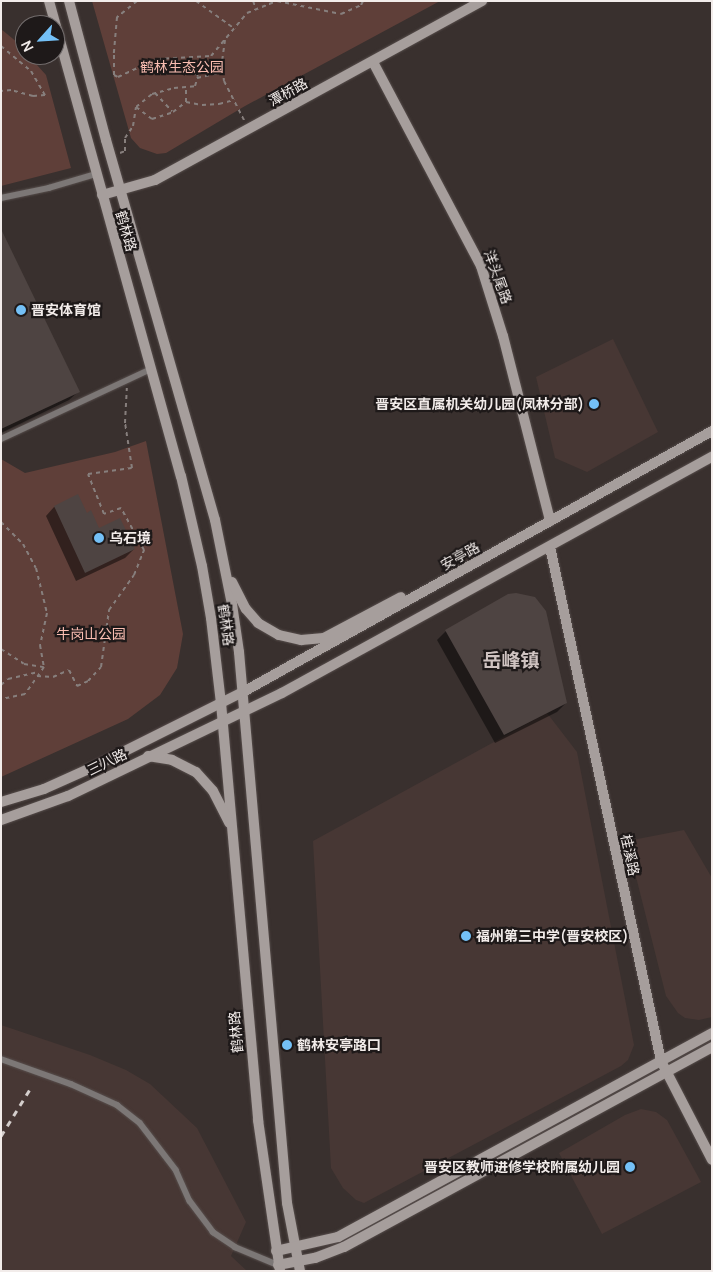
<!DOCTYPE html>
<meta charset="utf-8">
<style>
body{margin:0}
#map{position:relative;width:713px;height:1272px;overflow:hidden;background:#39302e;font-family:Manrope,"Noto Sans SC",sans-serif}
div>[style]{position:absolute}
.built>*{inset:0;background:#473734}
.green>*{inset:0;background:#5f3f39}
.shadow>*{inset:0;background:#0007}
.building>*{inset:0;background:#4e4442}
.path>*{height:2px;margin-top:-1px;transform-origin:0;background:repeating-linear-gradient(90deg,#877f7d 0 4px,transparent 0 8px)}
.roads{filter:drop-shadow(0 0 1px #574e4c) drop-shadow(0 0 1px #574e4c)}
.lane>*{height:5.5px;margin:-2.75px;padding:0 2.75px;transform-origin:2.75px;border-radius:2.75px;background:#7c7776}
.secondary>*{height:10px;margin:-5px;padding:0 5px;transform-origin:5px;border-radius:5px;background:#a69e9c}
.rail>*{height:3px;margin-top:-1.5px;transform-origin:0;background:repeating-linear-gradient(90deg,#d5cfcd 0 6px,transparent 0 12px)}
.dots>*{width:14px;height:14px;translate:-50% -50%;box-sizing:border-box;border:2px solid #1e1919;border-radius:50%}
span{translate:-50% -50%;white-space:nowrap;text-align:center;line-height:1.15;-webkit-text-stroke:4.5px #1e1919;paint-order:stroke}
.park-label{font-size:14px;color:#fabdb1}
.street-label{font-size:14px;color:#f2ecea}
.poi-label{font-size:14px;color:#f2ecea;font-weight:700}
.left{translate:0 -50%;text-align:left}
.right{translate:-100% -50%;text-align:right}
.district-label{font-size:19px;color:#cfc3c1;font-weight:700}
.frame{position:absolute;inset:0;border:2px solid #f2ecea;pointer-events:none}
.north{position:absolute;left:15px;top:15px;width:50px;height:50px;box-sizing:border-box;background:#1e1919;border:1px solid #736d6d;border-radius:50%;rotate:244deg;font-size:14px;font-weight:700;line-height:20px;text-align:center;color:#f2ecea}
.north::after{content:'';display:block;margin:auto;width:18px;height:22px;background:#74c0f6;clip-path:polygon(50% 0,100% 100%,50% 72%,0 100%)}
</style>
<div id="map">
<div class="built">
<div style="clip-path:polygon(613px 339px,658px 432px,587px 472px,555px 458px,536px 377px)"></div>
<div style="clip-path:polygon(547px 713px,577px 752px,634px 1045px,628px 1060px,621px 1066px,364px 1203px,356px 1200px,343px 1188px,331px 1168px,313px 841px)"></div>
<div style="clip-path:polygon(684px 830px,712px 878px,712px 1017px,699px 1020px,685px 1018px,678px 1013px,666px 996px,627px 841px)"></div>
<div style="clip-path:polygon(1px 1025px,90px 1055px,126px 1070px,150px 1084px,197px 1128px,246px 1222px,231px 1256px,247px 1271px,1px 1271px)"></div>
<div style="clip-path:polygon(641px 1109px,656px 1112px,667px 1120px,701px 1182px,602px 1234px,559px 1153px,625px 1115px)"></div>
</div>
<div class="green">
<div style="clip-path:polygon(92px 1px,440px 1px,245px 106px,166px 153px,157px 154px,140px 148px,131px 138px)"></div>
<div style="clip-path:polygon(1px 29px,18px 43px,25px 51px,25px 55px,28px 55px,46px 75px,71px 168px,1px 186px)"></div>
<div style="clip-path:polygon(146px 441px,183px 634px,177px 668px,160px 695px,128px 719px,1px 777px,1px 459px,25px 473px,115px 452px)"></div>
</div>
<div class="shadow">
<div style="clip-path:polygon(1px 231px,78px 392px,69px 400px,1px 433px)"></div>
<div style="clip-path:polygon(54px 507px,86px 514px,99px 529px,134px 549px,125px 558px,76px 581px,46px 516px)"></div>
<div style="clip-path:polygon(446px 631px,566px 703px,557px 712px,495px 743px,437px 640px)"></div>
</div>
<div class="building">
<div style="clip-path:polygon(1px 229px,80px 392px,1px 429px)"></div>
<div style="clip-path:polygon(78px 494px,87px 513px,91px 510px,99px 528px,120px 518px,135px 549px,85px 573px,54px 506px)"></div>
<div style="clip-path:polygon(516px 593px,535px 597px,546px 611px,567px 703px,504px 735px,445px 630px,508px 594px)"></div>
</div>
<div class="path">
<div style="left:137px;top:1px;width:26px;rotate:141deg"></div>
<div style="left:117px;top:17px;width:38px;rotate:95deg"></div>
<div style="left:114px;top:55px;width:20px;rotate:90deg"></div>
<div style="left:114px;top:75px;width:4px;rotate:27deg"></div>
<div style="left:118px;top:77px;width:43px;rotate:-24.8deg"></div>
<div style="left:157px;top:59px;width:54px;rotate:-3.2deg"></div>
<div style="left:211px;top:56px;width:56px;rotate:-50.1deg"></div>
<div style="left:247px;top:13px;width:32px;rotate:-22deg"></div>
<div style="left:277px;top:1px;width:65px;rotate:11.5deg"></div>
<div style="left:341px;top:14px;width:22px;rotate:-24deg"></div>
<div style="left:361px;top:5px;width:4px;rotate:-63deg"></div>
<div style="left:196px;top:1px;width:48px;rotate:35.7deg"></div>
<div style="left:253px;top:1px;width:9px;rotate:69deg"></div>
<div style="left:225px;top:40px;width:22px;rotate:98deg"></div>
<div style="left:222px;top:62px;width:19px;rotate:84deg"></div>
<div style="left:224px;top:81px;width:44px;rotate:62.9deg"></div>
<div style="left:1px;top:46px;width:39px;rotate:40deg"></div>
<div style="left:31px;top:71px;width:28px;rotate:60deg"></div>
<div style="left:45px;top:95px;width:12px;rotate:175deg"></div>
<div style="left:33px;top:96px;width:23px;rotate:-165deg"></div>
<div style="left:11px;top:90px;width:10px;rotate:174deg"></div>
<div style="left:197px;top:78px;width:27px;rotate:-13deg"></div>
<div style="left:155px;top:93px;width:25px;rotate:47deg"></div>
<div style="left:186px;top:102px;width:15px;rotate:-90deg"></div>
<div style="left:136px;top:107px;width:20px;rotate:37deg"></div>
<div style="left:152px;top:119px;width:22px;rotate:-18deg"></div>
<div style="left:173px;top:112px;width:16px;rotate:-38deg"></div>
<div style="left:186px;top:102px;width:16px;rotate:11deg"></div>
<div style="left:202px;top:105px;width:17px;rotate:-3deg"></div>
<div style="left:219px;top:104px;width:16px;rotate:-15deg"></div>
<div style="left:120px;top:153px;width:5px;rotate:-22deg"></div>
<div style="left:125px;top:151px;width:13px;rotate:-90deg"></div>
<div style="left:125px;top:138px;width:14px;rotate:-56deg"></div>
<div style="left:133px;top:126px;width:19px;rotate:-81deg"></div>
<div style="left:136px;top:107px;width:21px;rotate:-39deg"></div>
<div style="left:152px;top:94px;width:23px;rotate:-15deg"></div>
<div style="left:174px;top:88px;width:21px;rotate:-5deg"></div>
<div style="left:195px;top:86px;width:10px;rotate:-73deg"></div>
<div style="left:198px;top:76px;width:23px;rotate:-133deg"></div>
<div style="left:1px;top:522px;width:31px;rotate:45deg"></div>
<div style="left:23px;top:544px;width:27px;rotate:62deg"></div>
<div style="left:36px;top:568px;width:46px;rotate:76.3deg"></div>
<div style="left:47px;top:613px;width:33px;rotate:102deg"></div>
<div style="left:40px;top:645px;width:22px;rotate:80deg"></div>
<div style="left:44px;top:667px;width:33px;rotate:125deg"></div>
<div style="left:25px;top:694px;width:25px;rotate:168deg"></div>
<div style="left:1px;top:649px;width:27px;rotate:33deg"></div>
<div style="left:24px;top:664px;width:20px;rotate:9deg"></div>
<div style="left:37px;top:676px;width:16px;rotate:4deg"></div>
<div style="left:53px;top:677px;width:17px;rotate:-24deg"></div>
<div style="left:69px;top:670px;width:18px;rotate:63deg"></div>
<div style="left:77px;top:686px;width:12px;rotate:-24deg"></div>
<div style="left:88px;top:681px;width:19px;rotate:-47deg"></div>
<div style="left:101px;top:667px;width:58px;rotate:-82deg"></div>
<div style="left:109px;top:610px;width:43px;rotate:-54.5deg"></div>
<div style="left:134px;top:575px;width:27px;rotate:-68deg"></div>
<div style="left:144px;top:550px;width:48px;rotate:-118.7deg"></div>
<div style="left:121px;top:508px;width:18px;rotate:161deg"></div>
<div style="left:104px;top:514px;width:43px;rotate:-111.8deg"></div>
<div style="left:88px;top:474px;width:44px;rotate:-7.8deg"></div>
<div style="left:132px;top:468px;width:46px;rotate:-98.8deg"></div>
<div style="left:125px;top:423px;width:35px;rotate:-87deg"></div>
<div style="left:1px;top:685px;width:9px;rotate:-41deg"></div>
<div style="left:8px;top:679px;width:31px;rotate:-13deg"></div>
</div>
<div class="roads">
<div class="lane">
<div style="left:1px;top:198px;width:49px;rotate:-11.8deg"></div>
<div style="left:49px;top:188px;width:49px;rotate:-16.6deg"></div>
<div style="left:1px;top:439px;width:166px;rotate:-25deg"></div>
<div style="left:1px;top:1059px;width:74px;rotate:19.7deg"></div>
<div style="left:71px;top:1084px;width:51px;rotate:24.5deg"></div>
<div style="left:117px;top:1105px;width:29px;rotate:38deg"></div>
<div style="left:140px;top:1123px;width:59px;rotate:52.5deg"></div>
<div style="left:176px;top:1170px;width:34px;rotate:66deg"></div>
<div style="left:190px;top:1201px;width:39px;rotate:53deg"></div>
<div style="left:213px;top:1232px;width:27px;rotate:34deg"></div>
<div style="left:235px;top:1247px;width:47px;rotate:22.7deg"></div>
</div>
<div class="secondary">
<div style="left:49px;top:1px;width:493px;rotate:74.5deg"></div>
<div style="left:181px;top:476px;width:92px;rotate:76.9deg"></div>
<div style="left:202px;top:566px;width:53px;rotate:80.2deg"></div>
<div style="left:211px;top:618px;width:86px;rotate:83.3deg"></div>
<div style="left:221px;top:703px;width:419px;rotate:84.9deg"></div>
<div style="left:258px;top:1120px;width:153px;rotate:81.7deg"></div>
<div style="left:69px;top:1px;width:144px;rotate:75.1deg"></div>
<div style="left:106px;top:140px;width:395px;rotate:74deg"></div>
<div style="left:215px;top:520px;width:86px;rotate:78.6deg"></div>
<div style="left:232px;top:604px;width:49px;rotate:81.7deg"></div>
<div style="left:239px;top:652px;width:553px;rotate:85.02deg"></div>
<div style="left:287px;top:1203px;width:69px;rotate:79.2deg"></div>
<div style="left:373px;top:62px;width:231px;rotate:62.1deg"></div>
<div style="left:481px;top:266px;width:73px;rotate:72.6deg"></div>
<div style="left:503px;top:336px;width:191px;rotate:75.7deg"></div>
<div style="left:102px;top:195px;width:55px;rotate:-15.8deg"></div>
<div style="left:155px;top:180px;width:373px;rotate:-28.7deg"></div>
<div style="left:550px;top:547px;width:526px;rotate:77.81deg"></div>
<div style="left:661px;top:1061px;width:111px;rotate:62.7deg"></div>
<div style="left:232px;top:582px;width:30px;rotate:63deg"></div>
<div style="left:246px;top:609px;width:18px;rotate:49deg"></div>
<div style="left:258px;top:623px;width:24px;rotate:30deg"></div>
<div style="left:279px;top:635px;width:23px;rotate:13deg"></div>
<div style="left:301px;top:640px;width:23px;rotate:-5deg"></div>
<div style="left:324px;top:638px;width:87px;rotate:-28deg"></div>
<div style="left:148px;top:756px;width:24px;rotate:9deg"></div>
<div style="left:172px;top:760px;width:27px;rotate:27deg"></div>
<div style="left:196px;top:772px;width:25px;rotate:48deg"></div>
<div style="left:213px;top:791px;width:36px;rotate:63deg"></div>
<div style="left:1px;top:802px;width:45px;rotate:-16.8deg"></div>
<div style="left:44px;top:789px;width:51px;rotate:-24.1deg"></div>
<div style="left:91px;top:768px;width:170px;rotate:-26.6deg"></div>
<div style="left:243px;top:692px;width:537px;rotate:-29.1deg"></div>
<div style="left:1px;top:820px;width:71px;rotate:-19.7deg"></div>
<div style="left:68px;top:796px;width:237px;rotate:-25.7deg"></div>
<div style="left:282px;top:693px;width:491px;rotate:-28.8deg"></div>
<div style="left:276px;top:1251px;width:64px;rotate:-12.7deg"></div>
<div style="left:338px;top:1237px;width:426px;rotate:-28.6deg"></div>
<div style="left:278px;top:1265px;width:38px;rotate:-11deg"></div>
<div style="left:315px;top:1258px;width:31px;rotate:-21deg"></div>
<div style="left:344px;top:1247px;width:419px;rotate:-28.5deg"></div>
</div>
</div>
<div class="rail">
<div style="left:1px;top:1136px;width:55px;rotate:-58.3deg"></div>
</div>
<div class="dots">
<div style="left:21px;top:310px;background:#74c0f6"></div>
<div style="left:594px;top:404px;background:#74c0f6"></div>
<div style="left:99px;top:538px;background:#74c0f6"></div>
<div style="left:466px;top:936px;background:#74c0f6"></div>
<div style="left:287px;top:1045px;background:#74c0f6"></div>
<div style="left:630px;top:1167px;background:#74c0f6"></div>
</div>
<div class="park-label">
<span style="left:182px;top:67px">鹤林生态公园</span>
<span style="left:91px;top:634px">牛岗山公园</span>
</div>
<div class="street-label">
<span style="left:288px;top:92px;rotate:-29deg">潭桥路</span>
<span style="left:126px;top:231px;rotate:74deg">鹤林路</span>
<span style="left:498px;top:277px;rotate:70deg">洋头尾路</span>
<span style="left:460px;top:556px;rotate:-29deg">安亭路</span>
<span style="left:226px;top:625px;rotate:82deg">鹤林路</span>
<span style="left:107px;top:762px;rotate:-26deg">三八路</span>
<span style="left:630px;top:855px;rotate:78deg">桂溪路</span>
<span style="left:236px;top:1032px;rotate:-95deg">鹤林路</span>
</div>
<div class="poi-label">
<span class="left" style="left:31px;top:310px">晋安体育馆</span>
<span class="right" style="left:584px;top:404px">晋安区直属机关幼儿园(凤林分部)</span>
<span class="left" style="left:109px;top:538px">乌石境</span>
<span class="left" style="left:476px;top:936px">福州第三中学(晋安校区)</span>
<span class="left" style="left:297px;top:1045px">鹤林安亭路口</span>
<span class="right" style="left:620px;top:1167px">晋安区教师进修学校附属幼儿园</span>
</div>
<div class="district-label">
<span style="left:511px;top:661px">岳峰镇</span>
</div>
<div class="frame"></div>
<div class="north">N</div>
</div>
